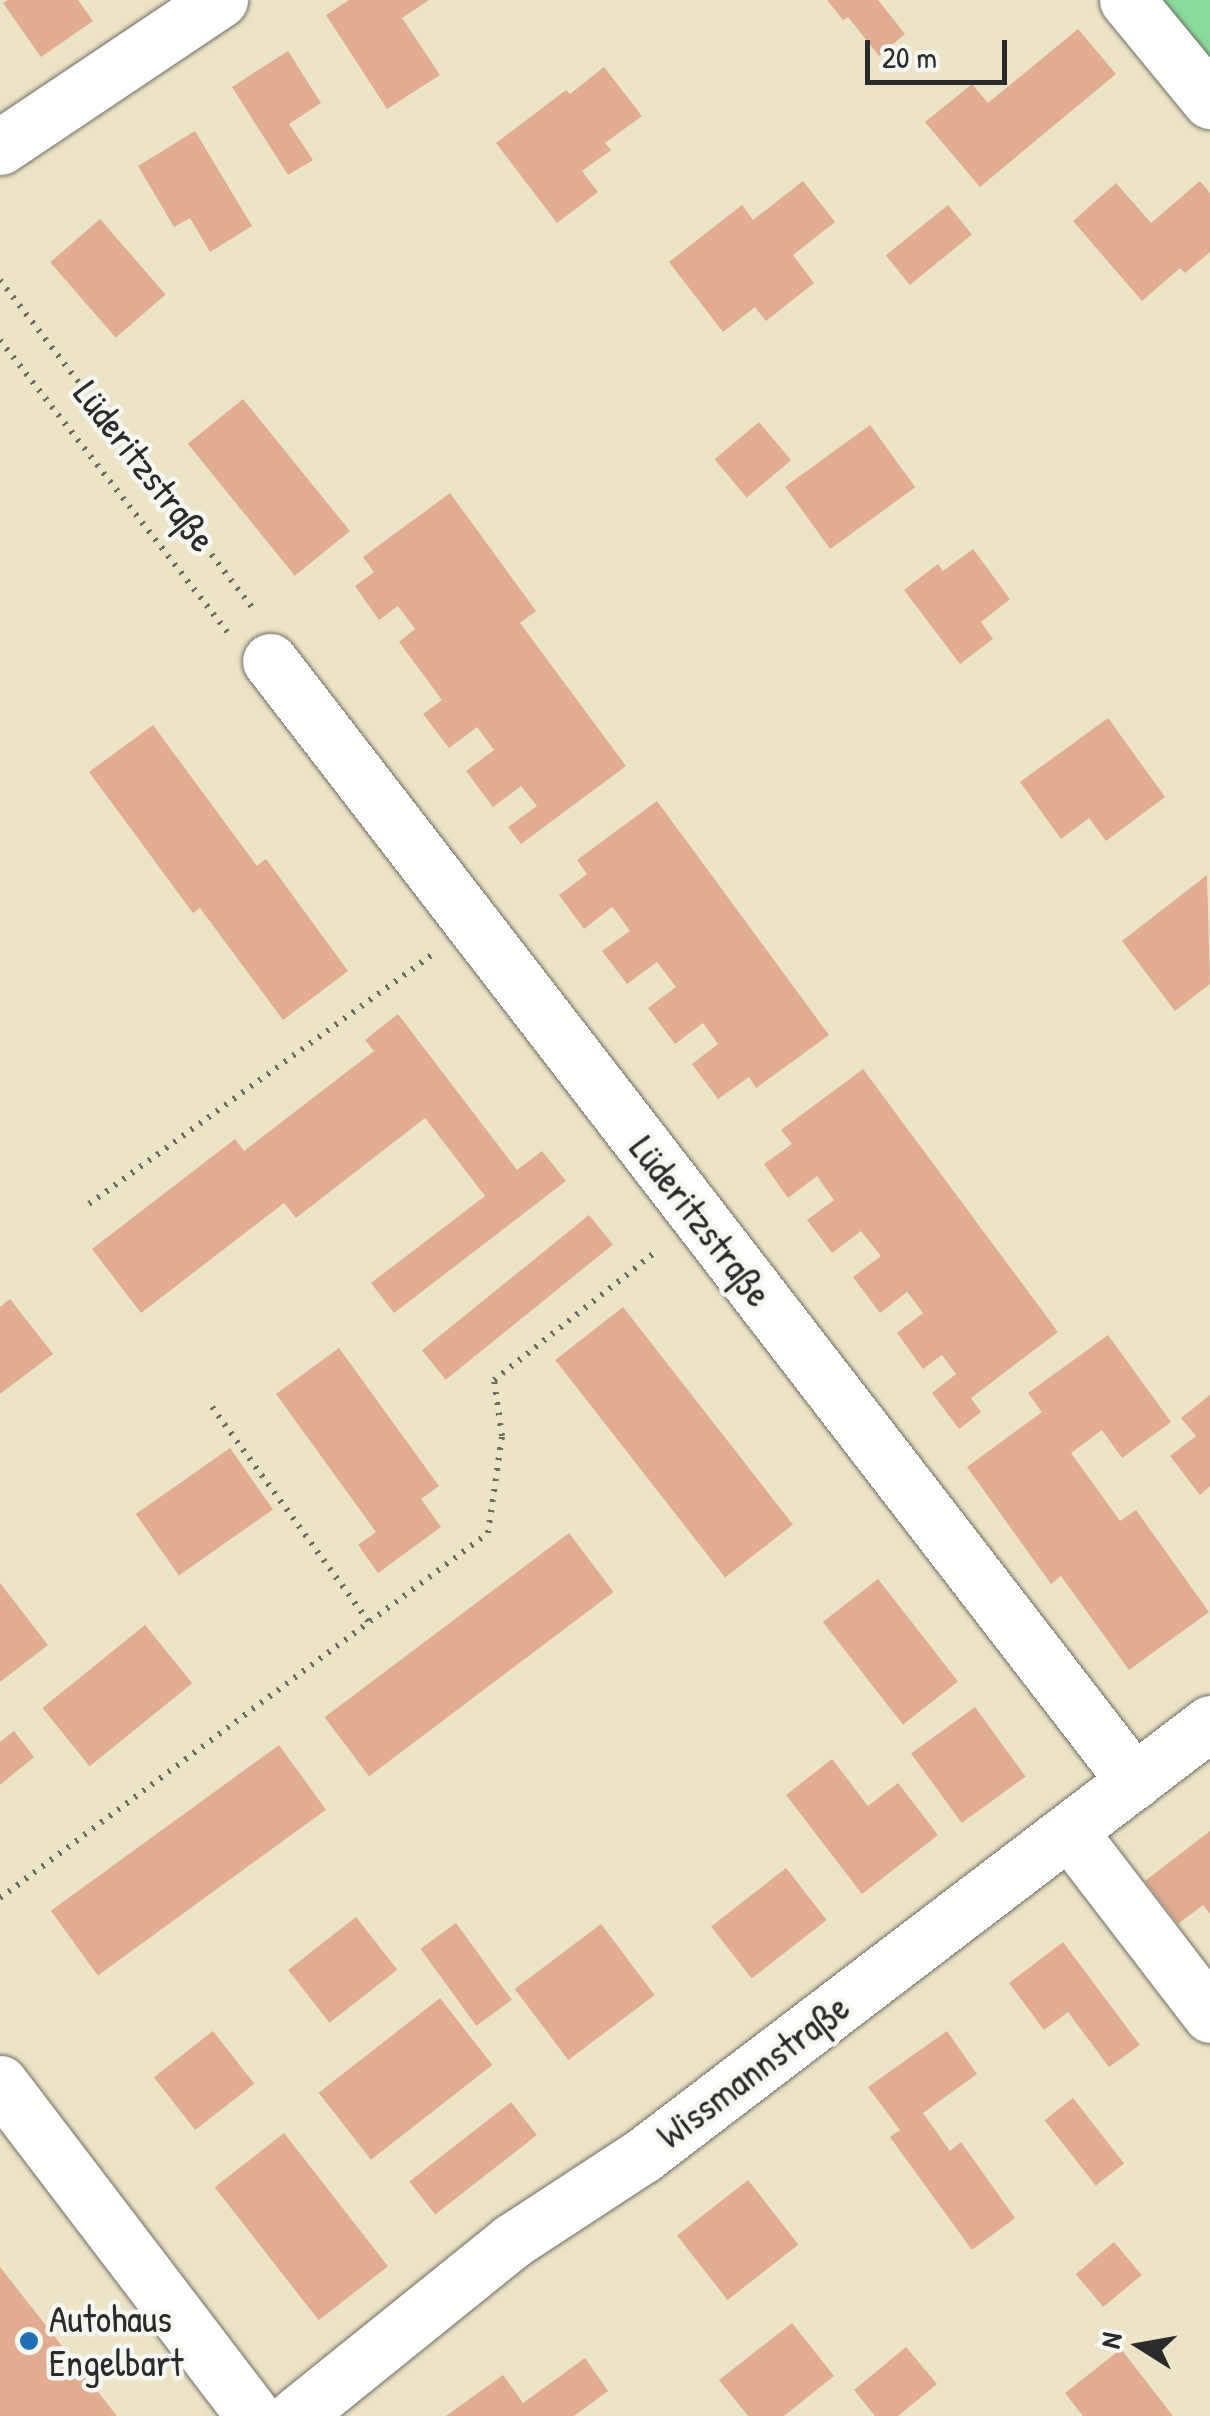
<!DOCTYPE html>
<meta charset="utf-8">
<style>
body{margin:0}
#map{position:relative;width:1210px;height:2416px;overflow:hidden;background:#ece4c7;font-family:"Patrick Hand",sans-serif}
div>[style]{position:absolute}
.green>*{inset:0;background:#88db9c}
.building>*{inset:0;background:#e1ac90;transform-origin:0 0}
.path>*{height:6px;margin-top:-3px;transform-origin:0;background:repeating-linear-gradient(90deg,#6f6c62 0 2.5px,transparent 0 10.5px)}
.roads{filter:drop-shadow(0 0 2px #6f6c62) drop-shadow(0 0 2px #6f6c62)}
.minor>*{height:55px;margin:-27.5px;padding:0 27.5px;transform-origin:27.5px;border-radius:27.5px;background:#fff}
.dots>*{width:28px;height:28px;translate:-50% -50%;box-sizing:border-box;border:5px solid #f6f6f2;border-radius:50%}
span{translate:-50% -50%;white-space:nowrap;text-align:center;line-height:1.15;-webkit-text-stroke:9px #f6f6f2;paint-order:stroke}
.street-label{font-size:38px;color:#2b2b2b}
.poi-label{font-size:38px;color:#2b2b2b}
.left{translate:0 -50%;text-align:left}
.north{position:absolute;left:1090px;top:2296px;width:100px;height:100px;-webkit-text-stroke:8px #f6f6f2;paint-order:stroke;rotate:281deg;font-size:28px;font-weight:700;line-height:40px;text-align:center;color:#2b2b2b}
.north::after{content:'';display:block;margin:auto;width:35px;height:45px;background:#2b2b2b;clip-path:polygon(50% 0,100% 100%,50% 72%,0 100%)}
.scale{position:absolute;left:865px;top:40px;width:142px;height:45px;box-sizing:border-box;border:5px solid #2b2b2b;border-top:0;padding-left:12px;font-size:30px;line-height:35px;white-space:nowrap;color:#2b2b2b;-webkit-text-stroke:8px #f6f6f2;paint-order:stroke}
</style>
<div id="map">
<div class="green">
<div style="clip-path:polygon(1145px 0,1210px 0,1210px 79px)"></div>
</div>
<div class="building">
<div style="clip-path:polygon(8px 0,78px 0,93px 21px,41px 57px,3px 3px)"></div>
<div style="clip-path:polygon(349px 0,429px 0,402px 18px,440px 75px,387px 109px,326px 15px)"></div>
<div style="clip-path:polygon(827px 0,878px 0,905px 34px,879px 56px,848px 17px,843px 20px)"></div>
<div style="clip-path:polygon(1078px 29px,1116px 74px,980px 187px,925px 122px,972px 84px,988px 103px)"></div>
<div style="clip-path:polygon(288px 51px,321px 103px,289px 124px,313px 160px,288px 175px,232px 87px)"></div>
<div style="clip-path:polygon(604px 67px,642px 116px,605px 143px,611px 150px,582px 171px,598px 192px,557px 223px,496px 143px,566px 90px,570px 94px)"></div>
<div style="clip-path:polygon(195px 131px,252px 226px,210px 252px,190px 218px,174px 227px,138px 166px)"></div>
<div style="clip-path:polygon(803px 181px,835px 222px,793px 255px,814px 283px,766px 321px,755px 307px,723px 332px,669px 262px,742px 205px,753px 220px)"></div>
<div style="clip-path:polygon(1200px 181px,1210px 193px,1210px 252px,1185px 273px,1180px 268px,1142px 301px,1073px 221px,1116px 183px,1151px 223px)"></div>
<div style="left:948px;top:205px;width:38px;height:80px;rotate:51deg"></div>
<div style="left:100px;top:219px;width:100px;height:66px;rotate:49deg"></div>
<div style="left:243px;top:399px;width:170px;height:71px;rotate:51deg"></div>
<div style="left:759px;top:422px;width:50px;height:58px;rotate:50deg"></div>
<div style="left:870px;top:425px;width:77px;height:105px;rotate:54deg"></div>
<div style="clip-path:polygon(450px 493px,536px 611px,520px 623px,626px 766px,521px 844px,508px 827px,537px 806px,521px 786px,493px 807px,466px 771px,494px 750px,477px 727px,449px 748px,423px 714px,442px 700px,399px 642px,415px 629px,398px 606px,379px 620px,355px 586px,374px 572px,363px 557px)"></div>
<div style="clip-path:polygon(973px 549px,1010px 599px,981px 622px,993px 639px,960px 664px,904px 590px,938px 564px,943px 571px)"></div>
<div style="clip-path:polygon(1108px 718px,1165px 797px,1106px 841px,1089px 818px,1061px 839px,1020px 782px)"></div>
<div style="clip-path:polygon(153px 725px,257px 866px,266px 859px,348px 971px,283px 1020px,200px 908px,193px 913px,89px 772px)"></div>
<div style="clip-path:polygon(657px 801px,829px 1035px,756px 1088px,749px 1077px,718px 1099px,692px 1064px,718px 1044px,703px 1023px,675px 1044px,648px 1008px,676px 987px,657px 962px,627px 984px,602px 951px,630px 931px,617px 913px,612px 907px,584px 929px,559px 895px,587px 874px,577px 860px)"></div>
<div style="clip-path:polygon(1207px 875px,1210px 984px,1175px 1011px,1122px 941px)"></div>
<div style="clip-path:polygon(398px 1014px,517px 1170px,542px 1151px,566px 1181px,394px 1313px,371px 1283px,485px 1196px,425px 1118px,296px 1218px,284px 1203px,141px 1313px,92px 1249px,235px 1139px,244px 1151px,374px 1051px,365px 1040px)"></div>
<div style="clip-path:polygon(863px 1069px,1058px 1332px,971px 1398px,981px 1412px,959px 1429px,932px 1393px,956px 1374px,942px 1355px,923px 1369px,897px 1333px,923px 1313px,912px 1298px,907px 1292px,880px 1313px,853px 1277px,881px 1256px,861px 1231px,832px 1253px,807px 1220px,834px 1200px,817px 1176px,788px 1198px,764px 1164px,792px 1144px,781px 1130px)"></div>
<div style="left:589px;top:1215px;width:38px;height:215px;rotate:51deg"></div>
<div style="clip-path:polygon(10px 1299px,53px 1354px,0 1394px,0 1307px)"></div>
<div style="left:623px;top:1307px;width:276px;height:86px;rotate:52deg"></div>
<div style="clip-path:polygon(1108px 1335px,1171px 1422px,1122px 1458px,1102px 1430px,1071px 1453px,1120px 1521px,1136px 1510px,1209px 1612px,1129px 1670px,1061px 1576px,1051px 1584px,967px 1467px,1042px 1412px,1028px 1393px)"></div>
<div style="clip-path:polygon(339px 1348px,439px 1486px,421px 1499px,441px 1527px,378px 1573px,358px 1545px,376px 1532px,276px 1394px)"></div>
<div style="clip-path:polygon(1210px 1395px,1210px 1486px,1200px 1495px,1170px 1456px,1196px 1436px,1181px 1418px)"></div>
<div style="left:230px;top:1448px;width:75px;height:115px;rotate:55deg"></div>
<div style="left:569px;top:1533px;width:74px;height:306px;rotate:53deg"></div>
<div style="left:878px;top:1579px;width:130px;height:70px;rotate:52deg"></div>
<div style="clip-path:polygon(0 1583px,48px 1645px,0 1682px)"></div>
<div style="left:145px;top:1625px;width:75px;height:132px;rotate:51deg"></div>
<div style="left:975px;top:1707px;width:86px;height:79px;rotate:54deg"></div>
<div style="clip-path:polygon(14px 1731px,34px 1757px,0 1785px,0 1742px)"></div>
<div style="left:279px;top:1745px;width:80px;height:282px;rotate:54deg"></div>
<div style="clip-path:polygon(832px 1759px,868px 1806px,898px 1783px,938px 1835px,862px 1894px,786px 1795px)"></div>
<div style="clip-path:polygon(1210px 1831px,1210px 1914px,1203px 1905px,1178px 1924px,1145px 1881px)"></div>
<div style="left:786px;top:1868px;width:66px;height:95px;rotate:52deg"></div>
<div style="left:356px;top:1917px;width:67px;height:86px;rotate:52deg"></div>
<div style="left:456px;top:1923px;width:95px;height:44px;rotate:54deg"></div>
<div style="left:601px;top:1924px;width:89px;height:108px;rotate:53deg"></div>
<div style="clip-path:polygon(1063px 1942px,1140px 2045px,1109px 2067px,1068px 2012px,1044px 2030px,1009px 1983px)"></div>
<div style="left:440px;top:1998px;width:85px;height:154px;rotate:52deg"></div>
<div style="left:213px;top:2031px;width:67px;height:75px;rotate:52deg"></div>
<div style="clip-path:polygon(947px 2031px,977px 2074px,923px 2113px,950px 2151px,961px 2142px,1015px 2218px,972px 2250px,890px 2137px,900px 2130px,868px 2087px)"></div>
<div style="left:1073px;top:2098px;width:83px;height:36px;rotate:52deg"></div>
<div style="left:511px;top:2102px;width:42px;height:129px;rotate:52deg"></div>
<div style="left:284px;top:2133px;width:169px;height:88px;rotate:52deg"></div>
<div style="left:748px;top:2180px;width:82px;height:90px;rotate:52deg"></div>
<div style="left:1114px;top:2242px;width:43px;height:50px;rotate:50deg"></div>
<div style="clip-path:polygon(0 2267px,117px 2416px,0 2416px)"></div>
<div style="clip-path:polygon(792px 2323px,834px 2376px,784px 2416px,748px 2416px,719px 2380px)"></div>
<div style="clip-path:polygon(906px 2347px,937px 2384px,898px 2416px,875px 2416px,854px 2390px)"></div>
<div style="clip-path:polygon(1121px 2349px,1173px 2416px,1083px 2416px,1065px 2393px)"></div>
<div style="clip-path:polygon(585px 2358px,608px 2391px,574px 2416px,446px 2416px,503px 2375px,523px 2403px)"></div>
</div>
<div class="path">
<div style="left:0;top:280px;width:419px;rotate:52.4deg"></div>
<div style="left:0;top:340px;width:370px;rotate:52.1deg"></div>
<div style="left:89px;top:1204px;width:424px;rotate:-36deg"></div>
<div style="left:212px;top:1407px;width:265px;rotate:53.9deg"></div>
<div style="left:0;top:1898px;width:609px;rotate:-36.79deg"></div>
<div style="left:488px;top:1533px;width:98px;rotate:-81.8deg"></div>
<div style="left:502px;top:1436px;width:57px;rotate:-98.1deg"></div>
<div style="left:494px;top:1380px;width:209px;rotate:-38.4deg"></div>
</div>
<div class="roads">
<div class="minor">
<div style="left:1127px;top:0;width:131px;rotate:50.6deg"></div>
<div style="left:0;top:147px;width:265px;rotate:-33.8deg"></div>
<div style="left:270px;top:661px;width:1415px;rotate:52.35deg"></div>
<div style="left:1069px;top:1831px;width:232px;rotate:52.5deg"></div>
<div style="left:0;top:2083px;width:419px;rotate:52.7deg"></div>
<div style="left:295px;top:2416px;width:279px;rotate:-38.9deg"></div>
<div style="left:512px;top:2241px;width:155px;rotate:-33.2deg"></div>
<div style="left:642px;top:2156px;width:714px;rotate:-37.32deg"></div>
</div>
</div>
<div class="dots">
<div style="left:29px;top:2341px;background:#1f6fb2"></div>
</div>
<div class="street-label">
<span style="left:145px;top:466px;rotate:52deg">Lüderitzstraße</span>
<span style="left:701px;top:1221px;rotate:52deg">Lüderitzstraße</span>
<span style="left:753px;top:2071px;rotate:-37deg">Wissmannstraße</span>
</div>
<div class="poi-label">
<span class="left" style="left:49px;top:2341px">Autohaus<br>Engelbart</span>
</div>
<div class="north">N</div>
<div class="scale">20 m</div>
</div>
